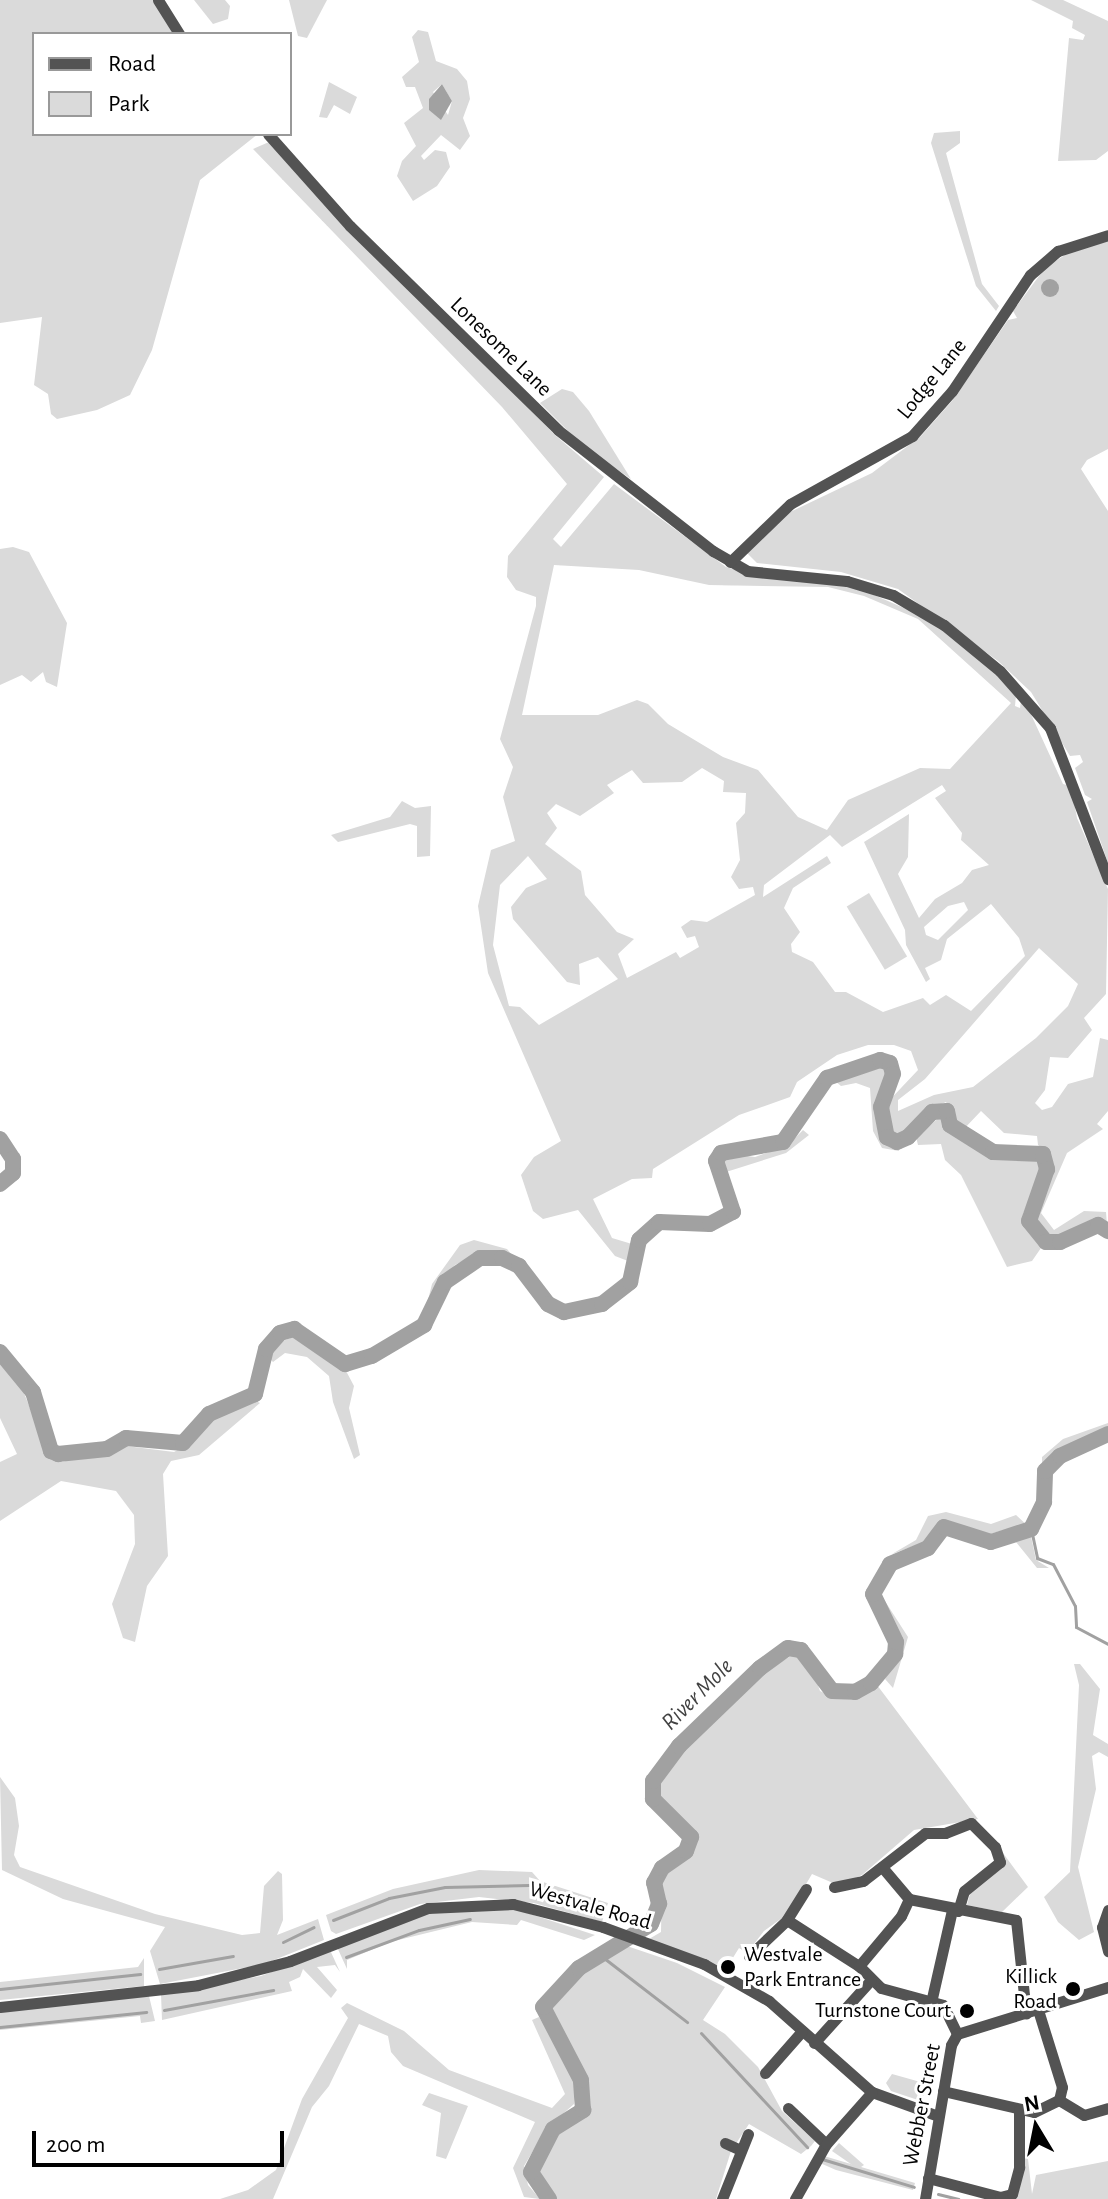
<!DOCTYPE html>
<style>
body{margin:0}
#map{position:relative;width:1108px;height:2199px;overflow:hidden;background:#fff;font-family:"Alegreya Sans",sans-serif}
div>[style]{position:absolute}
.green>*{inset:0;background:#dadada;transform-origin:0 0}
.water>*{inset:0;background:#a1a1a1}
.round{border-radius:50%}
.stream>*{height:3px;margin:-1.5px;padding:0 1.5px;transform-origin:1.5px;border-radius:1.5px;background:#a1a1a1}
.river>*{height:16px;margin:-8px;padding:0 8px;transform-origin:8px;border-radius:8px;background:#a1a1a1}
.minor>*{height:11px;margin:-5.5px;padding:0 5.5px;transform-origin:5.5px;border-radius:5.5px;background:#535353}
.dots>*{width:22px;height:22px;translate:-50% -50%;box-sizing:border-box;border:4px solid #fff;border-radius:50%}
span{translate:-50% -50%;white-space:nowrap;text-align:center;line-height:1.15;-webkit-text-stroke:6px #fff;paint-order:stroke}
.street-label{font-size:22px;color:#000}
.poi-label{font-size:22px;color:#000}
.left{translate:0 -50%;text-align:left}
.right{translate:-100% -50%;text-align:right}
.water-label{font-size:24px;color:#424242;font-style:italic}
.legend{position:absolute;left:32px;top:32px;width:260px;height:104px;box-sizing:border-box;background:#fff;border:2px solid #999;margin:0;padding:10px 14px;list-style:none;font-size:24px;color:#000}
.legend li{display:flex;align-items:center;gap:16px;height:40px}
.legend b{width:40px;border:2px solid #999}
.north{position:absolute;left:996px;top:2087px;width:80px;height:80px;-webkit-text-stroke:6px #fff;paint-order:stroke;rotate:350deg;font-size:22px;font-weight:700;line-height:32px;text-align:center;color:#000}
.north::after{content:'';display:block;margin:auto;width:28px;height:36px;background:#000;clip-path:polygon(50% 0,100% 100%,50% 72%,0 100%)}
.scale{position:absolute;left:32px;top:2131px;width:252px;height:36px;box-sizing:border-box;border:4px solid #000;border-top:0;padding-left:10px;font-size:24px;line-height:28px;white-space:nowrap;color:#000;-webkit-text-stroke:6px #fff;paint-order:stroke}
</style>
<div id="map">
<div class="green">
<div style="clip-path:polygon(0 0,153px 0,173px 34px,34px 34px,34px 134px,258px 134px,200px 180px,152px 350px,130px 395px,97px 410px,57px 419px,51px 414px,48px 394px,34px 385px,42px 317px,0 323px)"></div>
<div style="clip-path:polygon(194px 0,225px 0,230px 6px,228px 19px,213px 24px)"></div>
<div style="clip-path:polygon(289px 0,327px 0,307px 38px,298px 36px)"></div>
<div style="clip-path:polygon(1031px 0,1063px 0,1108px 21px,1108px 151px,1096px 160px,1058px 161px,1069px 38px,1083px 40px,1085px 35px,1072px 28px,1073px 21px)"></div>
<div style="clip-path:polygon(evenodd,418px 30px,428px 32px,436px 61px,457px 69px,467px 81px,470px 99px,463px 118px,470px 136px,460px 150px,441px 135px,421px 156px,424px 160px,435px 150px,446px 152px,450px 167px,437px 186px,413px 201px,397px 176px,402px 161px,416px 146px,404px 123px,423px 108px,415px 87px,406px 87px,402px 77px,419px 62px,412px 37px,418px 30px,442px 84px,452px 101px,448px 115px,433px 92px,442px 84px)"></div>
<div style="clip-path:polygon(329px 82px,357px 97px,350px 114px,334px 105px,327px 118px,319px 117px)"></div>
<div style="clip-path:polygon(960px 131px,960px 143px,946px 153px,982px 284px,999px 306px,996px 311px,976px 286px,931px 143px,934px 133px)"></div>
<div style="clip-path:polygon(evenodd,269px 142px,555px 435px,604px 477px,553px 539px,561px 547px,614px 484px,726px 567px,769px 579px,851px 585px,927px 618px,993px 671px,1016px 695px,1015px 706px,1020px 708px,1021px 700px,1029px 710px,1063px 784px,1071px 786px,1077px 818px,1108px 889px,1106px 994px,1084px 1018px,1092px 1030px,1068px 1058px,1050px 1057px,1045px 1090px,1035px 1103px,1042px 1110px,1052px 1107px,1068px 1084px,1093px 1077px,1100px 1038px,1108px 1040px,1108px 1111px,1097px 1124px,1103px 1129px,1067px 1153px,1041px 1213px,1054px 1230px,1084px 1211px,1106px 1212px,1108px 1238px,1090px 1224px,1060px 1238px,1042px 1231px,1035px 1211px,1050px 1172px,1049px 1154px,1038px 1145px,1037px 1136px,1004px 1133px,981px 1111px,962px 1131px,946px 1102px,926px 1111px,906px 1134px,894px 1137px,887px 1131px,884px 1106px,918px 1070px,911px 1051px,894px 1045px,868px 1045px,837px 1055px,797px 1082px,790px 1097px,739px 1115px,653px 1169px,652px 1178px,632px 1179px,593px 1199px,612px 1238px,632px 1244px,628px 1261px,615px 1256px,578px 1210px,543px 1219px,533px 1211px,521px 1175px,534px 1157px,561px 1141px,488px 973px,478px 906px,491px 850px,515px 841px,503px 797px,513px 767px,500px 739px,536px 606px,536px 597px,516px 590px,507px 577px,508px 556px,567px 484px,502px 407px,253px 149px,269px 142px,554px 565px,639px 570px,709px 585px,828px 587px,864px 596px,918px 619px,1011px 703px,950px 769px,920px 768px,848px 800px,827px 830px,798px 817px,758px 770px,723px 757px,668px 724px,648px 704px,637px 700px,598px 715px,522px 715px,554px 565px,269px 142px,702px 768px,724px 781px,723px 792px,746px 793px,745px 813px,736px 823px,740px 860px,731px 877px,739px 889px,753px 887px,755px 895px,707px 922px,691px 920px,681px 927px,687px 938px,695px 936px,699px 947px,680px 958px,676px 952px,627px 978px,618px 954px,634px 939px,617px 932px,585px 895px,581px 871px,545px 844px,557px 828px,547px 813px,556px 804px,580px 816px,614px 793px,607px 785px,632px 770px,643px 783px,682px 782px,702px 768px,269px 142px,942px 785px,946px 791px,935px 798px,962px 833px,961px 840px,989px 865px,972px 870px,962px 883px,935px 899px,919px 918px,898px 874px,908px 857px,909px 814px,864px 842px,905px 930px,906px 945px,926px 982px,930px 979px,925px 968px,941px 960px,947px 939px,991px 904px,1019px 938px,1025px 956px,971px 1011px,946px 995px,930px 1005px,923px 998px,883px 1012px,846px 992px,835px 992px,813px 962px,792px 952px,791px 944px,800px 932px,784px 908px,793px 888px,831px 863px,827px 856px,763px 897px,764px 885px,830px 835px,842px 847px,942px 785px,269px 142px,528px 856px,547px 879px,526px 888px,511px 907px,513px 919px,567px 982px,580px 985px,579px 964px,598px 957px,618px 979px,539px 1025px,520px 1007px,509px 1006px,493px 945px,500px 885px,528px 856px,269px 142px,964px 902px,968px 910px,938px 940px,926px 935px,924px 927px,948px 906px,964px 902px,269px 142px,1039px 948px,1078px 984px,1068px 1006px,1036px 1038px,973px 1087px,934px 1095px,898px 1111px,898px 1100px,925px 1079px,1039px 948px)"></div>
<div style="clip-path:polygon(1108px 241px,1108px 449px,1087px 460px,1081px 469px,1108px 511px,1108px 863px,1087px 802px,1092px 799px,1085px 795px,1075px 768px,1083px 762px,1080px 755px,1070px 756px,1031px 692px,998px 661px,898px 589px,841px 572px,757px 563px,746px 552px,786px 514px,872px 473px,921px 436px,952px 401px,1008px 320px,1017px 318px,1013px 311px,1045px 268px,1068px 253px)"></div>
<div style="clip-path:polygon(562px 389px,573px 392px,589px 411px,631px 479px,583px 446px,540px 403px)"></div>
<div style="clip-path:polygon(13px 547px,29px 552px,67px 623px,57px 687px,46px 682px,43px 672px,31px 682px,22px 675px,0 685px,0 549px)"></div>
<div style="clip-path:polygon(402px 801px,415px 808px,431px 806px,430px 856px,417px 857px,417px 826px,410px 824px,338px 842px,331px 835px,390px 817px)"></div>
<div style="left:869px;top:893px;width:74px;height:26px;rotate:59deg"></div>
<div style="clip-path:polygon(864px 1066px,881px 1066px,887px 1072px,878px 1122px,884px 1144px,898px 1146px,899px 1151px,882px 1148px,873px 1131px,870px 1088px,856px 1083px,841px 1086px,835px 1081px)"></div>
<div style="clip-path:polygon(940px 1117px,946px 1130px,991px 1159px,1031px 1155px,1040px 1160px,1041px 1172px,1023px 1214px,1041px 1248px,1032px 1261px,1007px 1267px,961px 1175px,945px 1160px,941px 1144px,918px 1145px,916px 1137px)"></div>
<div style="clip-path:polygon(803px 1130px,809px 1135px,786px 1153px,726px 1172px,722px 1161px,732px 1154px,755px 1157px,788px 1145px)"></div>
<div style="clip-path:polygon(474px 1240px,507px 1249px,512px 1255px,472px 1256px,455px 1265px,427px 1304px,432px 1284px,460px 1245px)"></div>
<div style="clip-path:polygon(295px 1336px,345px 1369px,354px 1386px,349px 1408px,360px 1455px,354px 1459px,333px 1402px,329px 1376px,307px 1357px,285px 1353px,273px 1362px,269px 1358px,276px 1344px)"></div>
<div style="clip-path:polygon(0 1360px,22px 1388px,50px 1459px,62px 1462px,126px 1446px,174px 1452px,191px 1443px,215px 1414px,252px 1399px,260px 1403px,199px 1455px,171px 1461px,163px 1474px,168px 1556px,147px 1586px,135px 1642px,123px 1638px,112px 1604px,135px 1544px,134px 1515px,116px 1491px,61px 1481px,0 1521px,0 1462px,17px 1454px,0 1418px)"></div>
<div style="clip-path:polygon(1108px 1423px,1108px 1429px,1079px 1440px,1042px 1466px,1042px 1457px,1063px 1439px)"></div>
<div style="clip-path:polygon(946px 1512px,991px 1524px,1016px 1515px,1029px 1527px,1036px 1560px,1049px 1568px,1037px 1568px,1016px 1542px,991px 1547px,1006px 1538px,1003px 1530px,984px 1536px,946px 1522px,937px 1525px,927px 1541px,892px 1554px,916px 1540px,928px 1516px)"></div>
<div style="clip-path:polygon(883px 1598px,908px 1637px,893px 1688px,885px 1679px,901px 1654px,901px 1645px,881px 1605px)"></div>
<div style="clip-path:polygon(796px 1653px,812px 1668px,820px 1691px,833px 1697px,858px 1698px,877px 1685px,978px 1819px,914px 1830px,862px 1875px,847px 1882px,833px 1883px,812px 1874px,789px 1913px,764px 1931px,747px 1953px,739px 1948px,726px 1969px,649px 1939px,661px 1932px,662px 1876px,690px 1854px,698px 1839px,657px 1798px,659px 1782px,677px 1753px,720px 1712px,762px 1673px)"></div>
<div style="clip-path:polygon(1074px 1664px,1080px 1664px,1100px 1689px,1093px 1735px,1108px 1744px,1108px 1757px,1099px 1752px,1092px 1756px,1096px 1789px,1078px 1867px,1094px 1932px,1079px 1940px,1058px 1922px,1044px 1897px,1070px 1872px,1079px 1685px)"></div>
<div style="clip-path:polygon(0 1777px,15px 1798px,19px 1826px,14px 1855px,20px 1867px,155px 1914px,242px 1935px,260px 1933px,264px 1886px,278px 1871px,282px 1874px,283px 1920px,277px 1935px,318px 1919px,324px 1940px,264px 1964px,160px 1984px,150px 1951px,165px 1927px,63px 1899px,2px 1870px)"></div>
<div style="clip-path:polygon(1003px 1853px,1028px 1887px,1002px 1912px,967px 1905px,971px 1890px,998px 1871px)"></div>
<div style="clip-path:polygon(479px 1870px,532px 1872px,540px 1881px,608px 1903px,602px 1922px,534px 1903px,479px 1897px,420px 1904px,336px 1934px,331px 1931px,326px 1915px,393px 1889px)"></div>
<div style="clip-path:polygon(480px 1907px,518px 1910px,595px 1935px,584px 1940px,521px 1920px,517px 1925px,472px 1922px,390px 1942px,347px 1960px,347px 1969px,337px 1947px,429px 1912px)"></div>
<div style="clip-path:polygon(624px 1945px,677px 1963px,725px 1987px,703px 2020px,725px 2034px,758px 2067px,782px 2111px,815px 2141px,811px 2146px,801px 2154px,749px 2124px,731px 2151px,716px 2199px,553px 2199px,538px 2178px,538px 2165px,553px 2134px,585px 2115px,589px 2100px,587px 2080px,549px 2010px,587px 1970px)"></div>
<div style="clip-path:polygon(330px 1950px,340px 1972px,335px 1965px,317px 1967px,337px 1990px,331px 1998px,303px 1969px,300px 1977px,289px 1982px,292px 1991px,162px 2020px,161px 1994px,261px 1976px)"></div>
<div style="clip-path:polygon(144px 1958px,144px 1986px,0 2000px,0 1982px,138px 1967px)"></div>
<div style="clip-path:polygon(149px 1996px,155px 2021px,141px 2023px,140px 2016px,0 2030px,0 2012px)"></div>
<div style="clip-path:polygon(347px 2003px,404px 2031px,449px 2070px,552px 2108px,565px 2094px,532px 2020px,539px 2017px,571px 2069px,576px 2088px,574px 2104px,546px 2129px,524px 2166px,528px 2185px,540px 2199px,524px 2197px,513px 2168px,535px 2122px,403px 2066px,391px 2052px,388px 2036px,359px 2024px,329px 2086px,312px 2107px,273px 2199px,220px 2199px,248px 2190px,276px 2170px,302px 2099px,348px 2018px,341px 2008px)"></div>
<div style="clip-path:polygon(892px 2074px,924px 2083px,924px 2102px,891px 2091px,886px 2083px)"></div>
<div style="clip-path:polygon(429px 2093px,468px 2106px,446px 2159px,436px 2156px,441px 2113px,422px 2105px)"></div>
<div style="clip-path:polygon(839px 2143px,864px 2165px,858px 2169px,832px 2151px)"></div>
<div style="clip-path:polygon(824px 2156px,915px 2183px,913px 2190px,836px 2170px,820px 2163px)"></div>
<div style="clip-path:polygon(1023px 2158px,1028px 2159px,1032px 2194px,1036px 2175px,1108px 2161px,1108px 2199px,1013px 2199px)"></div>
</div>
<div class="water">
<div style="clip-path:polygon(442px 84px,452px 101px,441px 120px,429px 110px,429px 99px)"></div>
<div class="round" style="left:1041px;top:279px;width:18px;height:18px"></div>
</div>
<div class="stream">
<div style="left:1031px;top:1529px;width:30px;rotate:78deg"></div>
<div style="left:1037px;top:1558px;width:17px;rotate:21deg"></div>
<div style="left:1053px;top:1564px;width:47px;rotate:62.4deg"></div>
<div style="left:1075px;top:1606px;width:21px;rotate:87deg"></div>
<div style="left:1076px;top:1627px;width:36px;rotate:28deg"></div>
<div style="left:333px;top:1920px;width:60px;rotate:-21.4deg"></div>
<div style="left:389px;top:1898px;width:57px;rotate:-11.1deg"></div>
<div style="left:445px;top:1887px;width:84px;rotate:-1.4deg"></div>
<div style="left:283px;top:1942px;width:34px;rotate:-26deg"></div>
<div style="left:600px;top:1955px;width:110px;rotate:37.6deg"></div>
<div style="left:346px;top:1957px;width:78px;rotate:-20.3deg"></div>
<div style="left:419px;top:1930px;width:52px;rotate:-12.2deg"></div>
<div style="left:159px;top:1969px;width:75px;rotate:-10deg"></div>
<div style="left:0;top:1989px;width:141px;rotate:-6.1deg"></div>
<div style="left:164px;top:2010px;width:111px;rotate:-10.4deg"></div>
<div style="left:0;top:2027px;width:147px;rotate:-5.9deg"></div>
<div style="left:701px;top:2033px;width:156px;rotate:47.1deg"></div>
<div style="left:822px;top:2159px;width:96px;rotate:16.9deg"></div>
<div style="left:938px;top:2194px;width:21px;rotate:14deg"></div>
</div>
<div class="river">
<div style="left:0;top:1139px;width:24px;rotate:57deg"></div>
<div style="left:13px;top:1159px;width:14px;rotate:90deg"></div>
<div style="left:13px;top:1173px;width:17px;rotate:140deg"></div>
<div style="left:0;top:1352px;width:52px;rotate:50.5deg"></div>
<div style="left:33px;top:1392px;width:62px;rotate:73deg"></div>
<div style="left:51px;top:1451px;width:8px;rotate:23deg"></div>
<div style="left:58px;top:1454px;width:49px;rotate:-5.8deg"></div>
<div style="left:107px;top:1449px;width:22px;rotate:-30deg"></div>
<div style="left:126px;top:1438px;width:57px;rotate:5deg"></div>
<div style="left:183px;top:1443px;width:39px;rotate:-48deg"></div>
<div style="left:209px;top:1414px;width:50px;rotate:-23.5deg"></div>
<div style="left:255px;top:1394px;width:46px;rotate:-76.3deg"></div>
<div style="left:266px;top:1349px;width:21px;rotate:-49deg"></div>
<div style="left:280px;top:1333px;width:15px;rotate:-16deg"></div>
<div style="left:294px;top:1329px;width:62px;rotate:34.5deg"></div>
<div style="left:345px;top:1364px;width:28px;rotate:-17deg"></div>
<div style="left:372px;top:1356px;width:61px;rotate:-30.8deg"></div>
<div style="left:424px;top:1325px;width:48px;rotate:-64deg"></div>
<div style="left:445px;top:1282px;width:42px;rotate:-34.4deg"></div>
<div style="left:480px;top:1258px;width:22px"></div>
<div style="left:502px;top:1258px;width:19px;rotate:25deg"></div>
<div style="left:519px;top:1266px;width:48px;rotate:52.7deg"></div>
<div style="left:548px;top:1304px;width:18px;rotate:27deg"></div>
<div style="left:564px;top:1312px;width:39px;rotate:-12deg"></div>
<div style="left:602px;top:1304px;width:36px;rotate:-38deg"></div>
<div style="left:630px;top:1282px;width:43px;rotate:-77.9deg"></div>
<div style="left:639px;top:1240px;width:27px;rotate:-42deg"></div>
<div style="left:659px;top:1222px;width:51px;rotate:2.2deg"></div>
<div style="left:710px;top:1224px;width:26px;rotate:-28deg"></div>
<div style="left:733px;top:1212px;width:54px;rotate:-108.4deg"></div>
<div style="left:716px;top:1161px;width:9px;rotate:-58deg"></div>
<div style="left:721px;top:1153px;width:63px;rotate:-10.1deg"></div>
<div style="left:783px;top:1142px;width:78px;rotate:-55.5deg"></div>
<div style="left:827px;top:1078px;width:56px;rotate:-18.8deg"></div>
<div style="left:880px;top:1060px;width:10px;rotate:17deg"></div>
<div style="left:890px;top:1063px;width:11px;rotate:75deg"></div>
<div style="left:893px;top:1074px;width:35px;rotate:110deg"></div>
<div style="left:881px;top:1107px;width:31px;rotate:79deg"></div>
<div style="left:887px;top:1137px;width:11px;rotate:27deg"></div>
<div style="left:897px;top:1142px;width:12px;rotate:-24deg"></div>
<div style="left:908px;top:1137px;width:35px;rotate:-46deg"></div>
<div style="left:932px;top:1112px;width:15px;rotate:-4deg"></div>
<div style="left:947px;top:1111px;width:14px;rotate:78deg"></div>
<div style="left:950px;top:1125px;width:51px;rotate:32.1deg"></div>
<div style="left:993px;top:1152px;width:50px;rotate:2.3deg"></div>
<div style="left:1043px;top:1154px;width:16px;rotate:75deg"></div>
<div style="left:1047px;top:1169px;width:55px;rotate:109.1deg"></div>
<div style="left:1029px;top:1221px;width:27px;rotate:51deg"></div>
<div style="left:1046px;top:1242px;width:14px"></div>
<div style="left:1060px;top:1242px;width:42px;rotate:-24.1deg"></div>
<div style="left:1098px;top:1225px;width:12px;rotate:31deg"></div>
<div style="left:549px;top:2199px;width:32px;rotate:-124deg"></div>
<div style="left:531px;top:2172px;width:48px;rotate:-62.9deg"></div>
<div style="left:553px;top:2129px;width:36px;rotate:-32deg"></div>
<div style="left:583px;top:2110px;width:30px;rotate:-94deg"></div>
<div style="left:581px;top:2080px;width:82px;rotate:-117.5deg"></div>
<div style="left:543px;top:2007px;width:53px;rotate:-47.3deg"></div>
<div style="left:579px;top:1968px;width:84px;rotate:-31.4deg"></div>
<div style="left:651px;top:1924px;width:22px;rotate:-68deg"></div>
<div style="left:659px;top:1904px;width:22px;rotate:-103deg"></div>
<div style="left:654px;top:1883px;width:17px;rotate:-62deg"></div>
<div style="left:662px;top:1868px;width:29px;rotate:-35deg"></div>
<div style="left:686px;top:1851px;width:15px;rotate:-70deg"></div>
<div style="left:691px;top:1837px;width:54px;rotate:-135deg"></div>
<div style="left:653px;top:1799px;width:18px;rotate:-90deg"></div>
<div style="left:653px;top:1781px;width:44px;rotate:-53.4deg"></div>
<div style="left:679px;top:1746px;width:112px;rotate:-43.9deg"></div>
<div style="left:760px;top:1668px;width:34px;rotate:-36deg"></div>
<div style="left:788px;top:1648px;width:13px;rotate:9deg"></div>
<div style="left:801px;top:1650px;width:51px;rotate:52.9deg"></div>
<div style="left:832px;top:1691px;width:23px;rotate:2deg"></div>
<div style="left:855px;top:1692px;width:18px;rotate:-29deg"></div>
<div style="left:871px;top:1683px;width:38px;rotate:-50deg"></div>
<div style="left:895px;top:1654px;width:12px;rotate:-85deg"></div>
<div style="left:896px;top:1642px;width:53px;rotate:-115.6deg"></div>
<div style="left:873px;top:1594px;width:34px;rotate:-60deg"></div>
<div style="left:890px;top:1564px;width:41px;rotate:-22.8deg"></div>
<div style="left:928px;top:1548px;width:26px;rotate:-53deg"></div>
<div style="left:944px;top:1527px;width:49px;rotate:17.7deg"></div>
<div style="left:991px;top:1542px;width:42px;rotate:-18deg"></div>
<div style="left:1031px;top:1529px;width:30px;rotate:-64deg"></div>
<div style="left:1044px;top:1502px;width:31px;rotate:-88deg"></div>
<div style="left:1045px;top:1471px;width:21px;rotate:-45deg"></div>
<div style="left:1060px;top:1456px;width:53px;rotate:-24.6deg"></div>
</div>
<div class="minor">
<div style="left:158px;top:0;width:40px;rotate:58deg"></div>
<div style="left:268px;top:134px;width:123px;rotate:48.3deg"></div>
<div style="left:350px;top:226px;width:291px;rotate:44.4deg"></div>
<div style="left:558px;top:430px;width:197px;rotate:38deg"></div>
<div style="left:713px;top:551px;width:39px;rotate:30deg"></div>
<div style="left:747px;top:571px;width:100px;rotate:5.7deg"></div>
<div style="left:847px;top:581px;width:48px;rotate:16.9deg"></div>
<div style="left:893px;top:595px;width:59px;rotate:30.5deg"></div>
<div style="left:944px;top:625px;width:72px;rotate:39.4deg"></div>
<div style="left:1000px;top:671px;width:76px;rotate:48.7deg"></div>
<div style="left:1050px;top:728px;width:162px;rotate:69deg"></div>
<div style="left:730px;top:562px;width:83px;rotate:-44deg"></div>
<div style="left:790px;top:504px;width:140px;rotate:-29.1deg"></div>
<div style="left:912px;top:436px;width:60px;rotate:-48.4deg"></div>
<div style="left:952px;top:391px;width:140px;rotate:-56.1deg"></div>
<div style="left:1030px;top:275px;width:37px;rotate:-41deg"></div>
<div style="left:1058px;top:251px;width:52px;rotate:-17.7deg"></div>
<div style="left:882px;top:1867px;width:42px;rotate:49.8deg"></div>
<div style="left:909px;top:1899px;width:109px;rotate:11.1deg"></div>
<div style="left:1016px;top:1920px;width:94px;rotate:83.9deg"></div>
<div style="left:834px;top:1887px;width:30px;rotate:-12deg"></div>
<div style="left:863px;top:1881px;width:78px;rotate:-37.7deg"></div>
<div style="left:925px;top:1833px;width:20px"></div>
<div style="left:945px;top:1833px;width:28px;rotate:-21deg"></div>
<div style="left:971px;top:1823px;width:34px;rotate:45deg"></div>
<div style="left:995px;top:1847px;width:16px;rotate:72deg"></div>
<div style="left:1000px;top:1862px;width:46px;rotate:141.1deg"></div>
<div style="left:964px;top:1891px;width:21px;rotate:107deg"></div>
<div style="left:806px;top:1889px;width:36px;rotate:122deg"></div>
<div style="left:787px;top:1920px;width:85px;rotate:32.6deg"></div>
<div style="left:1108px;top:1910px;width:18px;rotate:109deg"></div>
<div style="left:1102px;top:1927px;width:25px;rotate:76deg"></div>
<div style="left:749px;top:1956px;width:52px;rotate:-43.5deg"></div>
<div style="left:859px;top:1966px;width:31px;rotate:45deg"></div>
<div style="left:881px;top:1988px;width:64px;rotate:15.3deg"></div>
<div style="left:943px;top:2005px;width:32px;rotate:64deg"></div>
<div style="left:859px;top:1966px;width:65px;rotate:-50deg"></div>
<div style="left:901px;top:1916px;width:19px;rotate:-65deg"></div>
<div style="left:932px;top:1998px;width:90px;rotate:-77.2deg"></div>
<div style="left:0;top:2007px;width:199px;rotate:-6.3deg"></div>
<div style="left:198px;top:1985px;width:95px;rotate:-14.6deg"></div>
<div style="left:290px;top:1961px;width:148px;rotate:-21deg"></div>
<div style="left:428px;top:1908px;width:85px;rotate:-2.7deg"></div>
<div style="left:513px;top:1904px;width:93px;rotate:14.3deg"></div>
<div style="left:603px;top:1927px;width:108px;rotate:20.1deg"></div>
<div style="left:704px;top:1964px;width:75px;rotate:29.6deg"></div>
<div style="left:769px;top:2001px;width:137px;rotate:41.5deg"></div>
<div style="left:872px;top:2092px;width:70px;rotate:20deg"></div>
<div style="left:814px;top:2043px;width:84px;rotate:-47.9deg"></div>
<div style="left:765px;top:2073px;width:56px;rotate:-48.6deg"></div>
<div style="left:943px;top:2091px;width:93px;rotate:13deg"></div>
<div style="left:1034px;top:2112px;width:28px;rotate:-26deg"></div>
<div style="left:1059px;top:2100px;width:13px;rotate:-77deg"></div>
<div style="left:1062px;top:2087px;width:81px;rotate:-107.3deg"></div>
<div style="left:1059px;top:2100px;width:29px;rotate:31deg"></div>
<div style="left:1084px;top:2115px;width:25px;rotate:-16deg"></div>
<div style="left:788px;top:2108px;width:52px;rotate:43.5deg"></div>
<div style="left:725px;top:2143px;width:17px;rotate:24deg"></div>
<div style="left:928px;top:2178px;width:74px;rotate:14.8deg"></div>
<div style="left:1000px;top:2197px;width:12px;rotate:-14deg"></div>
<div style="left:1012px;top:2194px;width:28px;rotate:-75deg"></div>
<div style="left:1019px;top:2167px;width:57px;rotate:-90deg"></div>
<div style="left:722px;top:2199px;width:70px;rotate:-68.2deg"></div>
<div style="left:795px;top:2199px;width:63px;rotate:-60.6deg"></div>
<div style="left:826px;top:2144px;width:69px;rotate:-48.5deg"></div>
<div style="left:925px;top:2199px;width:156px;rotate:-80.4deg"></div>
<div style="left:951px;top:2045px;width:13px;rotate:-61deg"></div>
<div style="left:957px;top:2034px;width:158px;rotate:-17.3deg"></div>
</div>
<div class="dots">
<div style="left:728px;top:1967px;background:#000"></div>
<div style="left:1073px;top:1989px;background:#000"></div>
<div style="left:967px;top:2011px;background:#000"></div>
</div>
<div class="street-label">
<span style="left:501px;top:347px;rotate:44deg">Lonesome Lane</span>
<span style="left:932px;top:379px;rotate:-51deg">Lodge Lane</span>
<span style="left:590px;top:1906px;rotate:16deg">Westvale Road</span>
<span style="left:922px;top:2105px;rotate:-79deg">Webber Street</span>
</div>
<div class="poi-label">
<span class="left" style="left:744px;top:1967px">Westvale<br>Park Entrance</span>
<span class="right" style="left:1057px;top:1989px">Killick<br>Road</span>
<span class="right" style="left:951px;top:2011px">Turnstone Court</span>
</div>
<div class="water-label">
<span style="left:698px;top:1695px;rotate:-45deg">River Mole</span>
</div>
<ul class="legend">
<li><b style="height:10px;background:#535353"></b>Road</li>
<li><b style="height:22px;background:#dadada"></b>Park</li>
</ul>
<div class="north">N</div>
<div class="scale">200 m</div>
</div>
